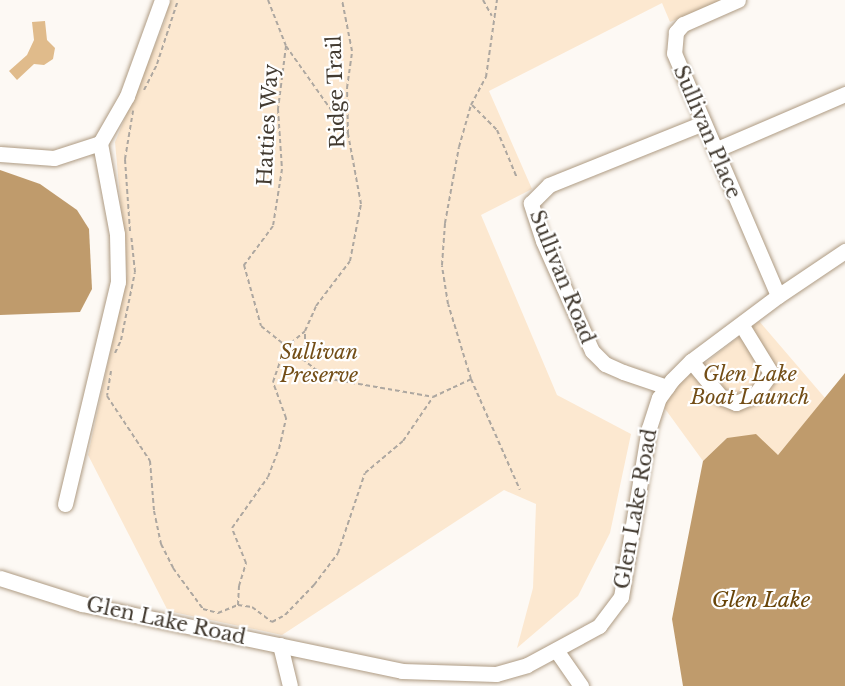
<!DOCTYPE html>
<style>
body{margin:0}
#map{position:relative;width:845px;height:686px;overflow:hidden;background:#fdf9f4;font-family:"Libre Baskerville",serif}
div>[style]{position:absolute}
.green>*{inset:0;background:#fce8d0}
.water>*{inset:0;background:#bf9b6c}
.building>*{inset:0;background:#e0bb8b}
.path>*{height:2px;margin-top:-1px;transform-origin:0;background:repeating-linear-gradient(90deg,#ada7a0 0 4.5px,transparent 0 7.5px)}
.roads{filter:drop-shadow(0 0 2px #ae9b83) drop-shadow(0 0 2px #ae9b83)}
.minor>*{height:15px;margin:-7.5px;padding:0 7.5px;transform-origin:7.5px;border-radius:7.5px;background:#fff}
span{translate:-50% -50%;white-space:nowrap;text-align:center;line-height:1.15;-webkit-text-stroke:4.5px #fff;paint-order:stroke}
.street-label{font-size:20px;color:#423a30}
.park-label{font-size:20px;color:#734e17;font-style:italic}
.water-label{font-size:21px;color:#684408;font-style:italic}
</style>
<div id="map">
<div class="green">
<div style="clip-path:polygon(169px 0,725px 0,670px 22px,662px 3px,489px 91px,532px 189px,481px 215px,557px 395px,631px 434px,610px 533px,578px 596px,517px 648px,533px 588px,536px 504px,504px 490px,282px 635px,168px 611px,88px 455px,127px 275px,115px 142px,165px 21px)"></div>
<div style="clip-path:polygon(759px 321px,825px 398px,778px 455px,727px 438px,703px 461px,663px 406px,668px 392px)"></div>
</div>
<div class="water">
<div style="clip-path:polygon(0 170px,40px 184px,77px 210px,89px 229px,92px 289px,80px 312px,0 315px)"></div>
<div style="clip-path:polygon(845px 373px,845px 686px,683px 686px,672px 619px,703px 461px,727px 438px,756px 434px,778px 455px)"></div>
</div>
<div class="building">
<div style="clip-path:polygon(45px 21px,47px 40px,55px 48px,53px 59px,44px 65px,34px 64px,17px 80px,9px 71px,27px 55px,34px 40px,32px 22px)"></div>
</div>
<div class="path">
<div style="left:268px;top:0;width:49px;rotate:68.6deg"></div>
<div style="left:286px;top:46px;width:108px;rotate:54.8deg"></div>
<div style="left:483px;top:0;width:18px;rotate:61deg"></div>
<div style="left:286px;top:46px;width:64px;rotate:97.2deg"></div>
<div style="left:278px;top:109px;width:60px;rotate:86.2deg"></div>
<div style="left:282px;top:169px;width:58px;rotate:99deg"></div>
<div style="left:273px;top:226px;width:49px;rotate:126.6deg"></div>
<div style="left:244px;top:265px;width:63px;rotate:74.4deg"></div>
<div style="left:261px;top:326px;width:69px;rotate:38.5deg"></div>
<div style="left:315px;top:369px;width:24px;rotate:28deg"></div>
<div style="left:336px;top:380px;width:98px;rotate:9.9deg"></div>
<div style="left:144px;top:90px;width:29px;rotate:-63deg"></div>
<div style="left:157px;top:64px;width:67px;rotate:-71.8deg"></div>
<div style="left:472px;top:105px;width:35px;rotate:45deg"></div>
<div style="left:497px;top:130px;width:52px;rotate:67.4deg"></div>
<div style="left:130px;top:231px;width:72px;rotate:-94deg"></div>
<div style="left:125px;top:159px;width:49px;rotate:-80.5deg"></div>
<div style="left:115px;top:353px;width:14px;rotate:-65deg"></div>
<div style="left:121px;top:340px;width:69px;rotate:-78.4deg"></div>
<div style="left:135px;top:272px;width:36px;rotate:-96deg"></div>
<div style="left:305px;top:361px;width:30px;rotate:-90deg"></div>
<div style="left:111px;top:371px;width:25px;rotate:99deg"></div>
<div style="left:107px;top:396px;width:78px;rotate:56.5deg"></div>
<div style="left:150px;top:461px;width:50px;rotate:85.4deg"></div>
<div style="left:154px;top:511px;width:34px;rotate:78deg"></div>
<div style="left:161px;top:544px;width:27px;rotate:63deg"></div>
<div style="left:173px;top:568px;width:51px;rotate:53.8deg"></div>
<div style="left:203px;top:609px;width:16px;rotate:15deg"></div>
<div style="left:218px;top:613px;width:22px;rotate:-22deg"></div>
<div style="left:471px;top:379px;width:121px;rotate:66.2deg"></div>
<div style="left:433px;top:397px;width:42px;rotate:-25.3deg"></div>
<div style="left:471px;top:379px;width:78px;rotate:-107deg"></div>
<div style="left:448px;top:304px;width:39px;rotate:-99deg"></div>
<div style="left:442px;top:265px;width:42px;rotate:-85.9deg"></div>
<div style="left:445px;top:223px;width:77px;rotate:-79.6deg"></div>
<div style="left:459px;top:147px;width:44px;rotate:-74.1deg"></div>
<div style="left:471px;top:105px;width:32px;rotate:-62deg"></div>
<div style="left:486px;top:77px;width:78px;rotate:-81.9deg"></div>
<div style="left:238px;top:605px;width:19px;rotate:-87deg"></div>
<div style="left:239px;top:586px;width:24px;rotate:-73deg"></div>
<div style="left:246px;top:563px;width:38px;rotate:-112deg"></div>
<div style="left:232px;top:528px;width:62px;rotate:-54.8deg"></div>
<div style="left:268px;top:477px;width:30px;rotate:-69deg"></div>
<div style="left:279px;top:449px;width:32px;rotate:-77deg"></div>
<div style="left:286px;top:418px;width:38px;rotate:-110deg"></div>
<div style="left:273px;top:382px;width:36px;rotate:-71deg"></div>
<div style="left:285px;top:348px;width:26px;rotate:-40deg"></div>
<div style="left:305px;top:331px;width:27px;rotate:-66deg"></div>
<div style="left:316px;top:306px;width:56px;rotate:-52.9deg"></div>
<div style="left:350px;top:261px;width:58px;rotate:-79.1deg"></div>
<div style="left:361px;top:204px;width:71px;rotate:-100.5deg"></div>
<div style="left:348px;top:134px;width:46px;rotate:-91.2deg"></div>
<div style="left:347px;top:88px;width:37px;rotate:-82deg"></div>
<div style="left:352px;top:51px;width:52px;rotate:-101.1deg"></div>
<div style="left:238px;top:605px;width:14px;rotate:8deg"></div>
<div style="left:252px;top:607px;width:25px;rotate:37deg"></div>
<div style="left:272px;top:622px;width:15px;rotate:-28deg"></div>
<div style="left:285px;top:615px;width:42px;rotate:-46deg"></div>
<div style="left:314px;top:585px;width:40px;rotate:-53deg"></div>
<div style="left:338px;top:553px;width:84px;rotate:-71.4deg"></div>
<div style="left:365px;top:473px;width:50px;rotate:-40.1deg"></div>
<div style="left:403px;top:441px;width:53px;rotate:-55.7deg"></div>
</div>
<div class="roads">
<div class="minor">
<div style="left:738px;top:0;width:60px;rotate:156.4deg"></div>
<div style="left:683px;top:24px;width:11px;rotate:131deg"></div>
<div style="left:676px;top:32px;width:21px;rotate:95deg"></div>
<div style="left:674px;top:53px;width:264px;rotate:66.8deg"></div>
<div style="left:715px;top:150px;width:142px;rotate:-23.3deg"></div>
<div style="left:0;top:154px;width:54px;rotate:4.2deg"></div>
<div style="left:54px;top:158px;width:48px;rotate:-18.1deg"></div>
<div style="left:691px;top:361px;width:47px;rotate:50.2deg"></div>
<div style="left:721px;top:397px;width:16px;rotate:22deg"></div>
<div style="left:736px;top:403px;width:21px;rotate:-23deg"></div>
<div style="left:755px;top:395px;width:27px;rotate:-54deg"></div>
<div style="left:771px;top:373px;width:57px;rotate:-121.5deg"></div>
<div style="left:667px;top:387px;width:46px;rotate:-161.2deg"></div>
<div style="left:623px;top:372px;width:20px;rotate:-156deg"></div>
<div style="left:605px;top:364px;width:18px;rotate:-135deg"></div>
<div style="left:592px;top:351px;width:120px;rotate:-114deg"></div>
<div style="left:543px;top:241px;width:40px;rotate:-108deg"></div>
<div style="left:531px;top:203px;width:25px;rotate:-45deg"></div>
<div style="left:549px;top:185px;width:166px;rotate:-21.9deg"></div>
<div style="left:65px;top:504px;width:228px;rotate:-76.6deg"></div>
<div style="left:118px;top:282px;width:48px;rotate:-91.2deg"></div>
<div style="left:117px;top:234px;width:93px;rotate:-100.6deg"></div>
<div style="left:100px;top:143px;width:54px;rotate:-60.1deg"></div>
<div style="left:127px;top:96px;width:102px;rotate:-70deg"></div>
<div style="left:0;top:578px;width:86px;rotate:17.6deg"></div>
<div style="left:82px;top:604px;width:327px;rotate:11.8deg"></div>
<div style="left:402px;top:671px;width:94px;rotate:1.8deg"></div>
<div style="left:496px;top:674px;width:32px;rotate:-16deg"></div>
<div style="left:527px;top:665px;width:82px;rotate:-28.4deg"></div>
<div style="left:599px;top:626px;width:36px;rotate:-53deg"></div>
<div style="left:621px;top:597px;width:171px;rotate:-80.6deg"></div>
<div style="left:649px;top:428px;width:32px;rotate:-72deg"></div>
<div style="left:659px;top:398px;width:22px;rotate:-54deg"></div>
<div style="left:672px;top:380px;width:27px;rotate:-45deg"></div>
<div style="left:691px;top:361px;width:109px;rotate:-36.8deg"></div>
<div style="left:778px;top:296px;width:81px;rotate:-33.9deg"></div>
<div style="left:280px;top:645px;width:42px;rotate:76.3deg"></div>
<div style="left:556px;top:650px;width:44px;rotate:55.2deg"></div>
</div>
</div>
<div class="street-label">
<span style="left:336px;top:92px;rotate:-92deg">Ridge Trail</span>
<span style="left:268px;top:125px;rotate:-87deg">Hatties Way</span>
<span style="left:707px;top:132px;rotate:67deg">Sullivan Place</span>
<span style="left:562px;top:277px;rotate:68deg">Sullivan Road</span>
<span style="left:636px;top:509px;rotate:-80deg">Glen Lake Road</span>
<span style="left:166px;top:621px;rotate:12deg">Glen Lake Road</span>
</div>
<div class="park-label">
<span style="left:319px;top:364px">Sullivan<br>Preserve</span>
<span style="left:750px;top:386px">Glen Lake<br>Boat Launch</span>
</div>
<div class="water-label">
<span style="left:761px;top:600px">Glen Lake</span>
</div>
</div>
